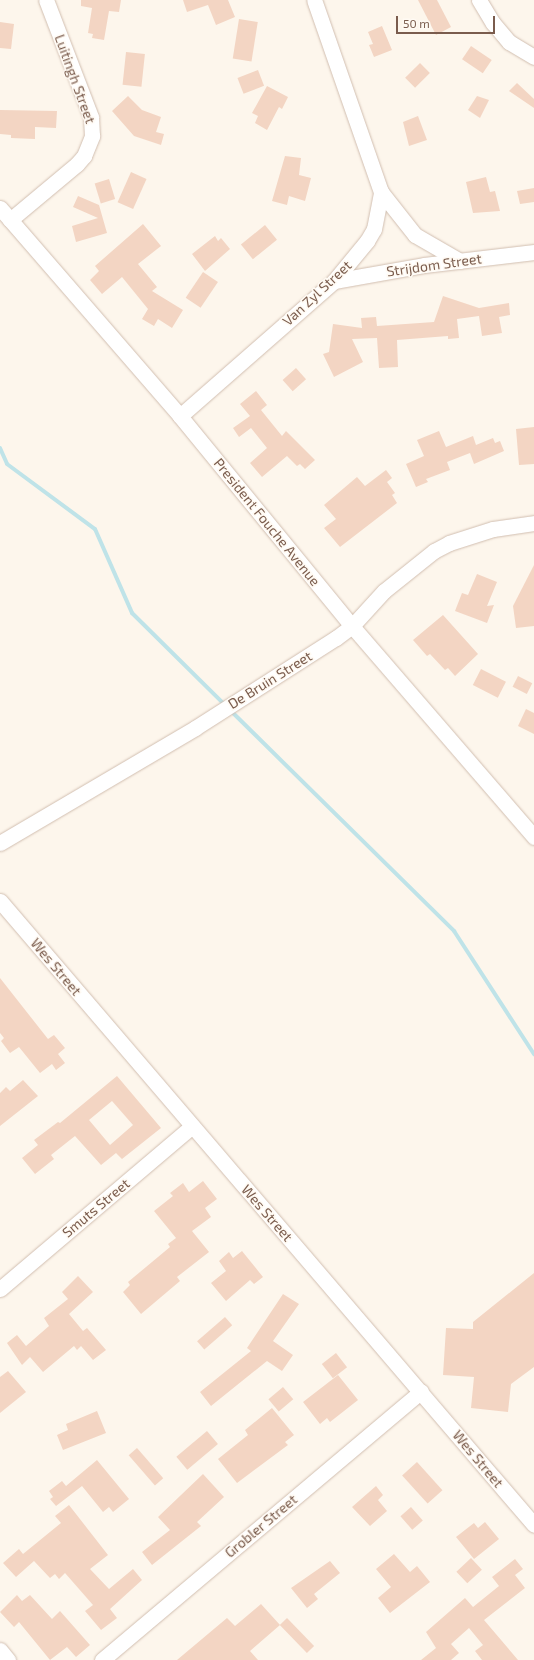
<!DOCTYPE html>
<style>
body{margin:0}
#map{position:relative;width:534px;height:1660px;overflow:hidden;background:#fdf6ec;font-family:"Exo 2",sans-serif}
div>[style]{position:absolute}
.stream>*{height:4px;margin:-2px;padding:0 2px;transform-origin:2px;border-radius:2px;background:#bfe3e8}
.building>*{inset:0;background:#f3d5c3;transform-origin:0 0}
.roads{filter:drop-shadow(0 0 1px #d1beb0) drop-shadow(0 0 1px #d1beb0)}
.minor>*{height:15px;margin:-7.5px;padding:0 7.5px;transform-origin:7.5px;border-radius:7.5px;background:#fff}
span{translate:-50% -50%;white-space:nowrap;text-align:center;line-height:1.15;-webkit-text-stroke:3px #fffaf3;paint-order:stroke}
.street-label{font-size:14px;color:#7a5c4d}
.scale{position:absolute;left:396px;top:16px;width:99px;height:18px;box-sizing:border-box;border:2px solid #7a5c4d;border-top:0;padding-left:5px;font-size:12px;line-height:14px;white-space:nowrap;color:#7a5c4d;-webkit-text-stroke:3px #fffaf3;paint-order:stroke}
</style>
<div id="map">
<div class="stream">
<div style="left:0;top:448px;width:17px;rotate:66deg"></div>
<div style="left:7px;top:464px;width:109px;rotate:36.5deg"></div>
<div style="left:95px;top:529px;width:92px;rotate:66.2deg"></div>
<div style="left:132px;top:613px;width:131px;rotate:44.7deg"></div>
<div style="left:230px;top:710px;width:315px;rotate:44.6deg"></div>
<div style="left:454px;top:931px;width:147px;rotate:57deg"></div>
</div>
<div class="building">
<div style="clip-path:polygon(81px 0,121px 0,119px 12px,109px 11px,104px 40px,92px 38px,93px 34px,88px 33px,92px 8px,81px 6px)"></div>
<div style="clip-path:polygon(183px 0,228px 0,235px 17px,216px 25px,208px 5px,187px 12px)"></div>
<div style="clip-path:polygon(418px 0,437px 0,451px 27px,436px 35px)"></div>
<div style="left:239px;top:19px;width:19px;height:40px;rotate:9deg"></div>
<div style="clip-path:polygon(0 22px,14px 24px,11px 49px,0 48px)"></div>
<div style="clip-path:polygon(382px 26px,392px 50px,374px 57px,369px 45px,373px 44px,368px 32px)"></div>
<div style="left:471px;top:46px;width:25px;height:16px;rotate:34deg"></div>
<div style="left:126px;top:52px;width:19px;height:33px;rotate:6deg"></div>
<div style="left:420px;top:63px;width:14px;height:21px;rotate:45deg"></div>
<div style="left:258px;top:70px;width:17px;height:22px;rotate:69deg"></div>
<div style="clip-path:polygon(517px 83px,534px 99px,534px 108px,509px 91px)"></div>
<div style="clip-path:polygon(267px 86px,288px 97px,282px 109px,279px 107px,267px 130px,255px 123px,258px 116px,252px 113px)"></div>
<div style="clip-path:polygon(128px 96px,142px 110px,161px 117px,156px 132px,164px 134px,161px 145px,134px 136px,112px 111px)"></div>
<div style="clip-path:polygon(477px 96px,489px 100px,480px 118px,468px 110px)"></div>
<div style="clip-path:polygon(0 110px,57px 111px,56px 128px,35px 127px,35px 139px,11px 138px,11px 135px,0 134px)"></div>
<div style="clip-path:polygon(418px 116px,427px 140px,409px 146px,403px 122px)"></div>
<div style="clip-path:polygon(285px 156px,301px 158px,299px 175px,311px 178px,305px 201px,289px 196px,287px 205px,272px 201px)"></div>
<div style="left:131px;top:172px;width:17px;height:33px;rotate:24deg"></div>
<div style="clip-path:polygon(486px 177px,490px 192px,495px 191px,500px 211px,473px 213px,466px 182px)"></div>
<div style="left:109px;top:179px;width:21px;height:15px;rotate:73deg"></div>
<div style="clip-path:polygon(534px 188px,534px 202px,520px 204px,517px 191px)"></div>
<div style="clip-path:polygon(78px 196px,99px 205px,107px 233px,76px 242px,72px 226px,98px 218px,73px 207px)"></div>
<div style="clip-path:polygon(143px 224px,161px 246px,138px 264px,157px 287px,152px 291px,183px 310px,172px 328px,158px 319px,154px 326px,142px 319px,148px 309px,122px 277px,102px 294px,90px 280px,99px 271px,95px 266px)"></div>
<div style="left:265px;top:225px;width:19px;height:31px;rotate:51deg"></div>
<div style="clip-path:polygon(215px 236px,218px 241px,221px 238px,230px 249px,205px 271px,192px 254px)"></div>
<div style="left:203px;top:272px;width:18px;height:31px;rotate:34deg"></div>
<div style="clip-path:polygon(443px 296px,479px 308px,509px 303px,510px 315px,499px 317px,502px 333px,482px 336px,479px 316px,457px 319px,459px 338px,448px 339px,448px 336px,397px 340px,398px 367px,379px 368px,377px 338px,352px 339px,363px 362px,334px 377px,323px 354px,329px 352px,333px 324px,362px 328px,361px 318px,376px 317px,377px 326px,434px 322px)"></div>
<div style="left:296px;top:368px;width:15px;height:18px;rotate:48deg"></div>
<div style="clip-path:polygon(256px 391px,267px 405px,261px 410px,282px 436px,286px 431px,315px 460px,305px 469px,300px 464px,297px 466px,287px 456px,262px 477px,250px 463px,267px 448px,251px 428px,239px 437px,233px 428px,250px 416px,240px 404px)"></div>
<div style="clip-path:polygon(534px 427px,534px 464px,519px 465px,516px 429px)"></div>
<div style="clip-path:polygon(439px 431px,446px 447px,473px 436px,476px 445px,493px 438px,495px 443px,500px 441px,504px 451px,474px 464px,470px 453px,447px 462px,450px 470px,426px 479px,428px 482px,416px 487px,406px 464px,424px 456px,417px 440px)"></div>
<div style="clip-path:polygon(386px 470px,392px 478px,387px 482px,395px 493px,392px 495px,397px 503px,340px 547px,324px 528px,336px 519px,324px 505px,357px 477px,365px 486px)"></div>
<div style="clip-path:polygon(534px 565px,534px 626px,516px 628px,513px 606px)"></div>
<div style="clip-path:polygon(477px 574px,497px 582px,487px 606px,494px 605px,487px 623px,455px 611px,462px 593px,468px 595px)"></div>
<div style="clip-path:polygon(443px 615px,478px 654px,455px 676px,448px 668px,445px 670px,430px 654px,427px 656px,413px 640px)"></div>
<div style="left:481px;top:669px;width:28px;height:18px;rotate:27deg"></div>
<div style="left:518px;top:676px;width:16px;height:12px;rotate:27deg"></div>
<div style="clip-path:polygon(526px 709px,534px 713px,534px 734px,518px 726px)"></div>
<div style="clip-path:polygon(0 978px,48px 1039px,54px 1035px,65px 1048px,58px 1054px,65px 1063px,56px 1070px,52px 1064px,40px 1073px,19px 1047px,10px 1053px,1px 1041px,4px 1038px,0 1033px)"></div>
<div style="clip-path:polygon(evenodd,117px 1076px,161px 1128px,122px 1159px,116px 1153px,101px 1165px,75px 1136px,51px 1155px,54px 1159px,35px 1174px,22px 1158px,38px 1145px,34px 1140px,58px 1122px,60px 1123px,117px 1076px,112px 1101px,133px 1125px,110px 1145px,89px 1120px,112px 1101px)"></div>
<div style="clip-path:polygon(23px 1080px,38px 1096px,0 1126px,0 1093px,6px 1087px,10px 1091px)"></div>
<div style="clip-path:polygon(203px 1181px,217px 1199px,205px 1208px,211px 1217px,192px 1231px,209px 1252px,177px 1277px,180px 1281px,141px 1314px,123px 1292px,130px 1285px,128px 1282px,170px 1247px,168px 1244px,176px 1238px,154px 1211px,173px 1196px,170px 1193px,183px 1183px,189px 1192px)"></div>
<div style="clip-path:polygon(242px 1251px,263px 1277px,254px 1284px,250px 1280px,226px 1301px,211px 1283px,226px 1271px,219px 1261px,229px 1252px,233px 1258px)"></div>
<div style="clip-path:polygon(534px 1273px,534px 1367px,511px 1384px,508px 1412px,471px 1408px,474px 1377px,443px 1375px,446px 1328px,473px 1329px,473px 1322px)"></div>
<div style="clip-path:polygon(78px 1276px,93px 1292px,69px 1314px,83px 1331px,87px 1328px,106px 1350px,93px 1360px,81px 1346px,77px 1350px,74px 1346px,43px 1372px,30px 1357px,22px 1365px,7px 1343px,17px 1335px,26px 1346px,49px 1326px,44px 1318px,68px 1299px,62px 1292px)"></div>
<div style="clip-path:polygon(283px 1294px,299px 1304px,273px 1341px,293px 1355px,282px 1371px,267px 1361px,211px 1406px,200px 1392px,251px 1351px,247px 1348px)"></div>
<div style="left:225px;top:1317px;width:11px;height:37px;rotate:49deg"></div>
<div style="left:336px;top:1353px;width:18px;height:18px;rotate:52deg"></div>
<div style="clip-path:polygon(8px 1371px,26px 1392px,0 1413px,0 1377px)"></div>
<div style="clip-path:polygon(338px 1375px,358px 1400px,330px 1422px,327px 1418px,320px 1424px,303px 1402px)"></div>
<div style="left:283px;top:1387px;width:16px;height:19px;rotate:50deg"></div>
<div style="clip-path:polygon(272px 1408px,294px 1435px,285px 1442px,288px 1445px,237px 1483px,218px 1459px,248px 1435px,245px 1430px)"></div>
<div style="clip-path:polygon(97px 1411px,106px 1433px,63px 1450px,57px 1435px,68px 1430px,66px 1424px)"></div>
<div style="left:207px;top:1431px;width:17px;height:40px;rotate:50deg"></div>
<div style="left:137px;top:1448px;width:40px;height:11px;rotate:49deg"></div>
<div style="clip-path:polygon(97px 1460px,129px 1499px,113px 1512px,109px 1507px,103px 1512px,82px 1486px,56px 1506px,50px 1499px,53px 1497px,49px 1491px,62px 1481px,66px 1486px)"></div>
<div style="left:417px;top:1462px;width:38px;height:20px;rotate:48deg"></div>
<div style="clip-path:polygon(203px 1474px,224px 1497px,197px 1522px,201px 1526px,152px 1565px,142px 1552px,170px 1530px,158px 1517px)"></div>
<div style="clip-path:polygon(376px 1486px,383px 1495px,378px 1500px,387px 1511px,370px 1526px,352px 1507px)"></div>
<div style="clip-path:polygon(69px 1505px,108px 1555px,90px 1569px,109px 1589px,133px 1569px,142px 1580px,110px 1609px,117px 1618px,101px 1630px,85px 1611px,93px 1605px,65px 1573px,59px 1579px,55px 1574px,50px 1578px,34px 1561px,16px 1577px,3px 1563px,19px 1549px,23px 1554px,61px 1523px,55px 1516px)"></div>
<div style="left:411px;top:1507px;width:18px;height:14px;rotate:49deg"></div>
<div style="clip-path:polygon(485px 1522px,499px 1539px,474px 1559px,456px 1537px,474px 1523px,478px 1528px)"></div>
<div style="clip-path:polygon(394px 1554px,410px 1572px,417px 1566px,430px 1582px,390px 1613px,378px 1598px,391px 1587px,376px 1569px)"></div>
<div style="left:471px;top:1558px;width:16px;height:20px;rotate:47deg"></div>
<div style="clip-path:polygon(515px 1559px,523px 1569px,515px 1575px,525px 1588px,484px 1620px,518px 1660px,482px 1660px,475px 1651px,483px 1645px,469px 1628px,451px 1644px,459px 1653px,451px 1660px,421px 1660px,436px 1648px,426px 1632px,465px 1598px,473px 1607px,499px 1586px,492px 1577px)"></div>
<div style="clip-path:polygon(330px 1561px,340px 1573px,314px 1594px,318px 1599px,307px 1608px,291px 1588px)"></div>
<div style="clip-path:polygon(17px 1595px,22px 1601px,30px 1595px,52px 1619px,60px 1611px,90px 1645px,76px 1657px,67px 1647px,50px 1660px,19px 1622px,14px 1627px,0 1612px)"></div>
<div style="clip-path:polygon(261px 1604px,280px 1625px,250px 1651px,258px 1660px,177px 1660px,227px 1618px,235px 1626px)"></div>
<div style="left:287px;top:1618px;width:39px;height:10px;rotate:46deg"></div>
</div>
<div class="roads">
<div class="minor">
<div style="left:479px;top:0;width:27px;rotate:59deg"></div>
<div style="left:493px;top:23px;width:25px;rotate:50deg"></div>
<div style="left:509px;top:42px;width:29px;rotate:31deg"></div>
<div style="left:381px;top:192px;width:55px;rotate:51.7deg"></div>
<div style="left:415px;top:235px;width:52px;rotate:30deg"></div>
<div style="left:0;top:208px;width:275px;rotate:49.1deg"></div>
<div style="left:180px;top:416px;width:271px;rotate:50.7deg"></div>
<div style="left:352px;top:626px;width:279px;rotate:49.2deg"></div>
<div style="left:10px;top:220px;width:87px;rotate:-39.9deg"></div>
<div style="left:77px;top:164px;width:11px;rotate:-49deg"></div>
<div style="left:84px;top:156px;width:22px;rotate:-68deg"></div>
<div style="left:92px;top:136px;width:19px;rotate:-93deg"></div>
<div style="left:91px;top:117px;width:125px;rotate:-111deg"></div>
<div style="left:334px;top:281px;width:91px;rotate:-10.1deg"></div>
<div style="left:424px;top:265px;width:111px;rotate:-6.7deg"></div>
<div style="left:180px;top:416px;width:205px;rotate:-41.2deg"></div>
<div style="left:334px;top:281px;width:52px;rotate:-50.5deg"></div>
<div style="left:367px;top:241px;width:14px;rotate:-60deg"></div>
<div style="left:374px;top:229px;width:38px;rotate:-79deg"></div>
<div style="left:381px;top:192px;width:203px;rotate:-109.2deg"></div>
<div style="left:0;top:843px;width:226px;rotate:-30.5deg"></div>
<div style="left:195px;top:728px;width:167px;rotate:-32.6deg"></div>
<div style="left:336px;top:638px;width:20px;rotate:-37deg"></div>
<div style="left:352px;top:626px;width:47px;rotate:-47.6deg"></div>
<div style="left:384px;top:591px;width:64px;rotate:-38.7deg"></div>
<div style="left:434px;top:551px;width:17px;rotate:-28deg"></div>
<div style="left:449px;top:543px;width:46px;rotate:-17.7deg"></div>
<div style="left:493px;top:529px;width:41px;rotate:-8.3deg"></div>
<div style="left:0;top:901px;width:821px;rotate:49.44deg"></div>
<div style="left:0;top:1289px;width:252px;rotate:-40.3deg"></div>
<div style="left:0;top:1650px;width:13px;rotate:51deg"></div>
<div style="left:102px;top:1660px;width:417px;rotate:-40.1deg"></div>
</div>
</div>
<div class="street-label">
<span style="left:75px;top:79px;rotate:70deg">Luitingh Street</span>
<span style="left:434px;top:265px;rotate:-8deg">Strijdom Street</span>
<span style="left:317px;top:293px;rotate:-43deg">Van Zyl Street</span>
<span style="left:267px;top:522px;rotate:51deg">President Fouche Avenue</span>
<span style="left:270px;top:680px;rotate:-32deg">De Bruin Street</span>
<span style="left:56px;top:967px;rotate:50deg">Wes Street</span>
<span style="left:96px;top:1208px;rotate:-40deg">Smuts Street</span>
<span style="left:267px;top:1213px;rotate:49deg">Wes Street</span>
<span style="left:478px;top:1459px;rotate:50deg">Wes Street</span>
<span style="left:261px;top:1526px;rotate:-40deg">Grobler Street</span>
</div>
<div class="scale">50 m</div>
</div>
